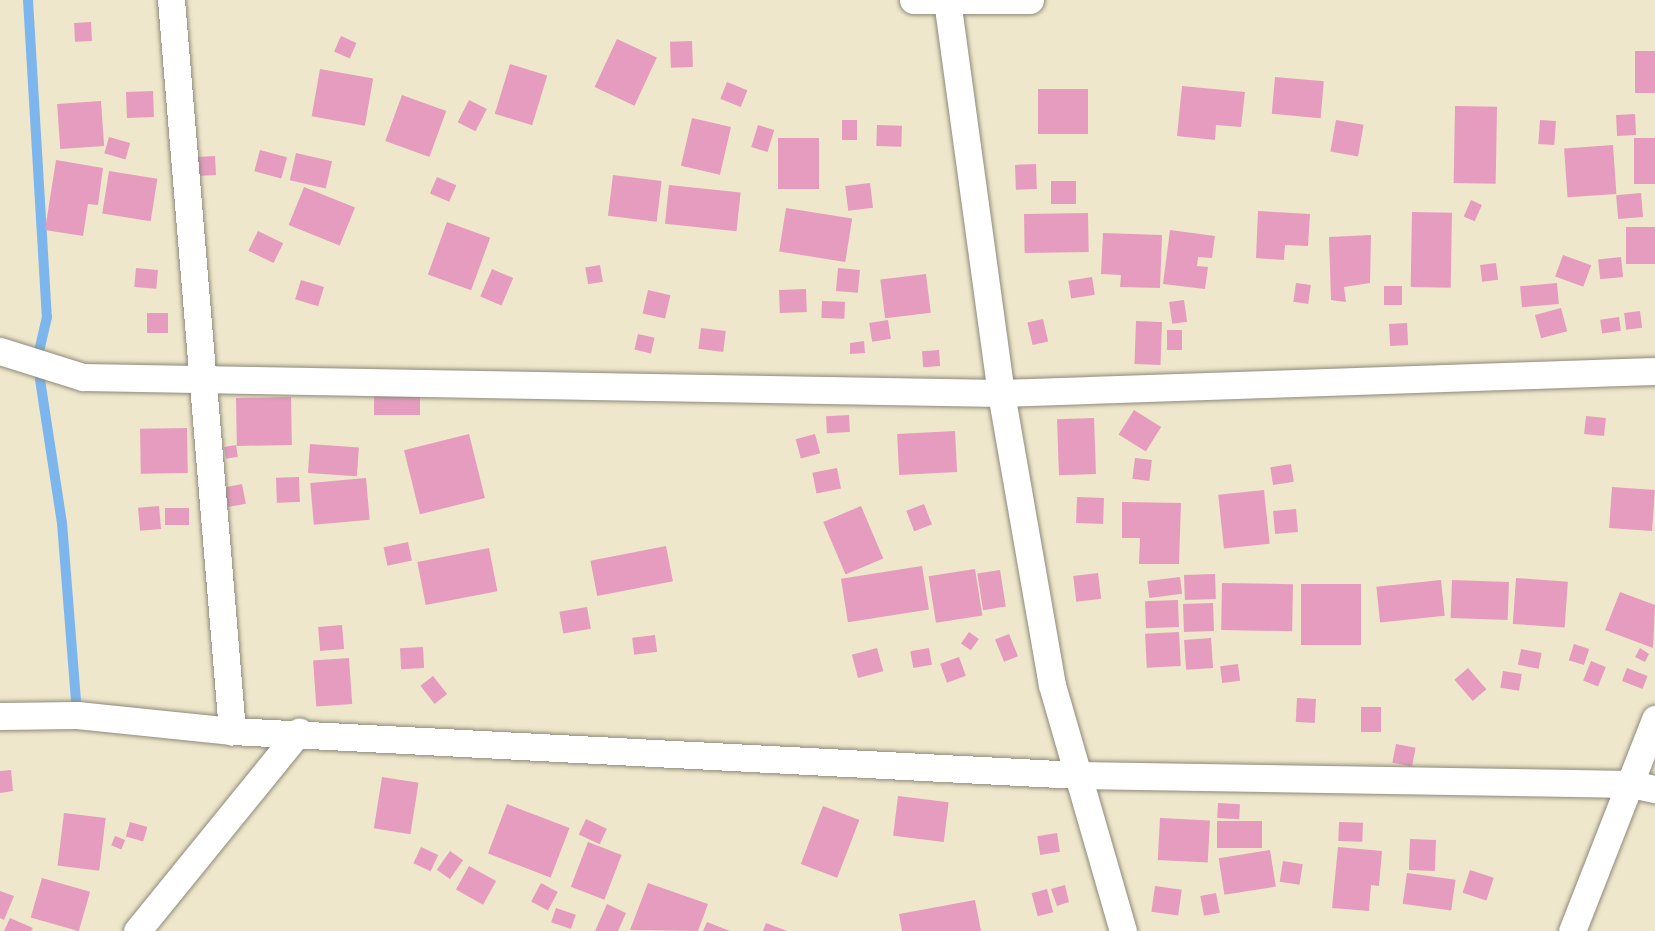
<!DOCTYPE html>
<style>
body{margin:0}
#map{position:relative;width:1655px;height:931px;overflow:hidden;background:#efe7cb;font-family:Sriracha,sans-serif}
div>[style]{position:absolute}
.stream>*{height:10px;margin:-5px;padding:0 5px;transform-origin:5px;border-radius:5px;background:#7db6ed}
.building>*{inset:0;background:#e59cbf;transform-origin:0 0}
.roads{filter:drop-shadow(0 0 2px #8d897b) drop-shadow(0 0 2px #8d897b)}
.street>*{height:27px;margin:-13.5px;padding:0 13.5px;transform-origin:13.5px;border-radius:13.5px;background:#fff}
span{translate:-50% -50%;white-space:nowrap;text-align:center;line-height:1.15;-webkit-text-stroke:4.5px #fdfcf7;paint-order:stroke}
</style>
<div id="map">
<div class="stream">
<div style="left:28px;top:0;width:318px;rotate:86.6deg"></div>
<div style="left:47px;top:317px;width:44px;rotate:103.1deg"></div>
<div style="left:37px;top:360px;width:165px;rotate:81.3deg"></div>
<div style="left:62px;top:523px;width:193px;rotate:85.5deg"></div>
</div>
<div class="building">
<div style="left:91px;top:22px;width:19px;height:17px;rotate:87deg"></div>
<div style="left:341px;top:36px;width:17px;height:17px;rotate:24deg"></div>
<div style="left:617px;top:39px;width:44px;height:53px;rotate:25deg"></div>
<div style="left:692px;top:41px;width:26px;height:22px;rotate:88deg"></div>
<div style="left:1655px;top:51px;width:42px;height:20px;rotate:90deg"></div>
<div style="left:510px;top:64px;width:39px;height:52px;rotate:17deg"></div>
<div style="left:320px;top:69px;width:54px;height:48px;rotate:10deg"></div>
<div style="left:1275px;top:77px;width:49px;height:37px;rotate:5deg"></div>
<div style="left:727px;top:82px;width:22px;height:18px;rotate:22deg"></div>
<div style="clip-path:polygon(1182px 86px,1245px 92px,1241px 127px,1216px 125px,1215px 140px,1177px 136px)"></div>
<div style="left:1088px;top:89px;width:45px;height:50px;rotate:90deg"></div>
<div style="left:153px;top:91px;width:26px;height:27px;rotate:88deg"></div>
<div style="left:402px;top:95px;width:47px;height:49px;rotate:20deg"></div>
<div style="left:469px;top:100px;width:20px;height:25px;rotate:27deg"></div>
<div style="left:101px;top:101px;width:45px;height:44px;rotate:86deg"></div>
<div style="left:1455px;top:106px;width:42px;height:77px;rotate:1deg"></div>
<div style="left:1635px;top:114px;width:21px;height:19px;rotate:87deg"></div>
<div style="left:692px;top:118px;width:40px;height:49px;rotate:13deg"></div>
<div style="left:842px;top:120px;width:15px;height:20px"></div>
<div style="left:1336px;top:120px;width:28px;height:32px;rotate:10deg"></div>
<div style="left:1540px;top:120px;width:16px;height:24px;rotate:4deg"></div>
<div style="left:758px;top:125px;width:17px;height:23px;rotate:17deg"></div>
<div style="left:877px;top:125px;width:25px;height:21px;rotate:2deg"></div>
<div style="left:109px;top:137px;width:22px;height:17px;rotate:16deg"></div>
<div style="left:778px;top:138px;width:41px;height:51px"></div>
<div style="left:1634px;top:138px;width:21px;height:46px"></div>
<div style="left:1613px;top:145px;width:49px;height:49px;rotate:86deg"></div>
<div style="left:260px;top:150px;width:28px;height:22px;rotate:15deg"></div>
<div style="left:296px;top:153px;width:37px;height:28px;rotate:13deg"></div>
<div style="left:215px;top:156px;width:19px;height:19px;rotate:87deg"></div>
<div style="clip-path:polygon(56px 160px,103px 168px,98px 205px,88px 204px,83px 236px,45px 230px)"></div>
<div style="left:1036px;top:164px;width:25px;height:21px;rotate:88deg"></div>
<div style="left:109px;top:171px;width:49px;height:43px;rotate:9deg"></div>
<div style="left:613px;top:175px;width:49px;height:41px;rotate:7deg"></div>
<div style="left:437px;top:177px;width:21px;height:18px;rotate:23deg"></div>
<div style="left:1051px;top:181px;width:25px;height:23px"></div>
<div style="left:870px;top:183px;width:25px;height:25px;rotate:83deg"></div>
<div style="left:669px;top:185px;width:72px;height:39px;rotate:6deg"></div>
<div style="left:304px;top:187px;width:55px;height:41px;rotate:22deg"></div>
<div style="left:1641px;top:193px;width:24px;height:25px;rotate:85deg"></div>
<div style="left:1471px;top:200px;width:12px;height:18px;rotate:24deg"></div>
<div style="left:786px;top:208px;width:67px;height:44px;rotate:9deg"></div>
<div style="clip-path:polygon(1258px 211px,1310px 214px,1308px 246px,1285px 245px,1284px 260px,1256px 258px)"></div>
<div style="left:1412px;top:212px;width:40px;height:75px;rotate:1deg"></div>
<div style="left:1088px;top:213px;width:39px;height:64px;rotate:89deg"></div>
<div style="left:447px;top:222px;width:46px;height:56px;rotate:20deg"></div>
<div style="left:1655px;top:227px;width:37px;height:29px;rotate:90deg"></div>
<div style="clip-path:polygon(1170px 230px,1215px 236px,1212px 258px,1198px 257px,1197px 266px,1208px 267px,1205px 289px,1163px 284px)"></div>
<div style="left:258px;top:231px;width:28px;height:22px;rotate:26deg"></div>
<div style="clip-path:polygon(1103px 233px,1162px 235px,1160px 288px,1120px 287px,1121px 275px,1101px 274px)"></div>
<div style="clip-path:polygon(1371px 235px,1370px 283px,1344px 287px,1346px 302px,1331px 300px,1329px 237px)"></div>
<div style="left:1563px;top:255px;width:30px;height:23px;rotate:20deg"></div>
<div style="left:1621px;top:257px;width:20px;height:23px;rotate:84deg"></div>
<div style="left:1496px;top:263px;width:17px;height:16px;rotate:83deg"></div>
<div style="left:600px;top:265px;width:17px;height:15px;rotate:80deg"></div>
<div style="left:136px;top:268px;width:22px;height:19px;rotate:5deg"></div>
<div style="left:838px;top:268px;width:22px;height:23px;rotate:5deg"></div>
<div style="left:492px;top:269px;width:23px;height:30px;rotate:23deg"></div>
<div style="left:926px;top:274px;width:39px;height:46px;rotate:83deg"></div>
<div style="left:1092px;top:277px;width:18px;height:24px;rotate:81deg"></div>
<div style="left:301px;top:280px;width:24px;height:20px;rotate:17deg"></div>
<div style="left:1296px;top:283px;width:15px;height:19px;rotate:8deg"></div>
<div style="left:1557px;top:283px;width:21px;height:37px;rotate:85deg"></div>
<div style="left:1384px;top:286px;width:18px;height:19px"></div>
<div style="left:806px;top:289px;width:23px;height:27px;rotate:88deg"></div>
<div style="left:648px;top:290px;width:23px;height:24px;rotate:13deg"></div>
<div style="left:1184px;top:300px;width:22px;height:15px;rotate:82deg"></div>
<div style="left:822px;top:301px;width:23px;height:17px;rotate:2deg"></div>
<div style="left:1561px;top:308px;width:24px;height:27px;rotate:75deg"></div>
<div style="left:1640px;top:311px;width:17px;height:16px;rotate:83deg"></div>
<div style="left:168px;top:313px;width:20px;height:21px;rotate:90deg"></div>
<div style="left:1619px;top:317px;width:14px;height:19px;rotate:82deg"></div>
<div style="left:1043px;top:319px;width:23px;height:16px;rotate:77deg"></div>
<div style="left:888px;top:320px;width:19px;height:19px;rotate:81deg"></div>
<div style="left:1136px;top:321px;width:26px;height:43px;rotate:2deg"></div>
<div style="left:1407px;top:323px;width:22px;height:18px;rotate:87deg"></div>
<div style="left:701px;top:328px;width:25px;height:21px;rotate:7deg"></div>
<div style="left:1167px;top:330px;width:15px;height:20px"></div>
<div style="left:638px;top:334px;width:17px;height:16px;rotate:13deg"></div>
<div style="clip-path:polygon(864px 341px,865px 353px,850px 354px,850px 343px)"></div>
<div style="left:939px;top:350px;width:16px;height:17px;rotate:86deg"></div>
<div style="left:374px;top:388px;width:46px;height:27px"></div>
<div style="left:291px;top:397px;width:48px;height:55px;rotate:89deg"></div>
<div style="left:1134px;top:410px;width:32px;height:29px;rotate:32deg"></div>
<div style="left:849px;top:415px;width:17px;height:23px;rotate:87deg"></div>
<div style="left:1586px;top:416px;width:20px;height:18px;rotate:6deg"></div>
<div style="left:1094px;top:418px;width:56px;height:37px;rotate:88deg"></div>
<div style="left:187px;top:428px;width:45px;height:47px;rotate:89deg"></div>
<div style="left:955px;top:431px;width:41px;height:58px;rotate:87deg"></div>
<div style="left:469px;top:434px;width:66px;height:67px;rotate:76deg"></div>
<div style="left:815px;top:434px;width:20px;height:20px;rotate:75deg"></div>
<div style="left:310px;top:444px;width:49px;height:29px;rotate:4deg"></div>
<div style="left:236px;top:445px;width:12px;height:12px;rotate:81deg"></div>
<div style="left:1135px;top:458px;width:17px;height:21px;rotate:7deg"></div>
<div style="left:1291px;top:464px;width:18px;height:21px;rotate:81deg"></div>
<div style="left:837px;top:468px;width:21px;height:25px;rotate:79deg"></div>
<div style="left:299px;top:477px;width:25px;height:23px;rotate:88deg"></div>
<div style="left:366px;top:478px;width:42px;height:56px;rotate:85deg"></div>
<div style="left:242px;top:484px;width:20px;height:18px;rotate:79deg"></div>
<div style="left:1612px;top:487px;width:43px;height:41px;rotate:4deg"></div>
<div style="left:1264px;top:490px;width:54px;height:46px;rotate:84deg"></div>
<div style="left:1077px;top:497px;width:27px;height:26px;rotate:2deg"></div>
<div style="clip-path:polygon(1122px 502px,1181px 503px,1179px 564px,1139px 564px,1140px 538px,1122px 538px)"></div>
<div style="left:924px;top:504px;width:22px;height:19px;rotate:69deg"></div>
<div style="left:159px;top:506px;width:23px;height:21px;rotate:85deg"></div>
<div style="left:861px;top:506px;width:57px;height:41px;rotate:67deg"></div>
<div style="left:165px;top:508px;width:24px;height:17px"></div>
<div style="left:1296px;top:509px;width:23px;height:23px;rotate:85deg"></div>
<div style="left:408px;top:542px;width:19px;height:25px;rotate:78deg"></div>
<div style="left:666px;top:546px;width:36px;height:77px;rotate:79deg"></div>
<div style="left:489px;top:548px;width:44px;height:73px;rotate:79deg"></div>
<div style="left:922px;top:566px;width:44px;height:82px;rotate:81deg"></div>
<div style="left:975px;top:569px;width:47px;height:47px;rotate:81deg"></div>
<div style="left:1000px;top:570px;width:37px;height:23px;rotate:81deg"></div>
<div style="left:1098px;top:573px;width:26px;height:25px;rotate:83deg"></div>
<div style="left:1215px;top:574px;width:25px;height:31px;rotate:88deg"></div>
<div style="left:1180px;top:577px;width:17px;height:33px;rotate:83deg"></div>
<div style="left:1516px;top:578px;width:52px;height:46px;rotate:4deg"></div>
<div style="left:1441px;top:580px;width:36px;height:65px;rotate:84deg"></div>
<div style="left:1452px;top:580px;width:57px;height:38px;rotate:2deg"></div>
<div style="left:1222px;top:583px;width:71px;height:47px;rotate:1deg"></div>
<div style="left:1301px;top:584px;width:60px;height:61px"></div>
<div style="clip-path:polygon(1620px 592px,1655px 605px,1653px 648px,1605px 630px)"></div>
<div style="left:1178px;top:600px;width:27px;height:33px;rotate:88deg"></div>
<div style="left:1213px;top:603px;width:28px;height:30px;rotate:88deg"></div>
<div style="left:587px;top:607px;width:22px;height:28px;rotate:80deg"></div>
<div style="left:342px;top:625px;width:24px;height:24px;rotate:85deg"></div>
<div style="left:969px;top:632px;width:12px;height:14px;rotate:35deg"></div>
<div style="left:1179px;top:632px;width:34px;height:34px;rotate:87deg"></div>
<div style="left:1009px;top:634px;width:24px;height:15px;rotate:68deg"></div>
<div style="left:655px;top:635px;width:17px;height:23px;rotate:83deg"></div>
<div style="left:1211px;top:638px;width:30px;height:27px;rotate:86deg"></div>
<div style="left:1574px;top:644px;width:16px;height:17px;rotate:18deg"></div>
<div style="left:423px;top:647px;width:21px;height:23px;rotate:87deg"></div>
<div style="left:877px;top:648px;width:24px;height:26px;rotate:75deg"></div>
<div style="left:929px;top:648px;width:17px;height:19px;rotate:80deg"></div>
<div style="clip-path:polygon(1640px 648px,1649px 654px,1645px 662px,1635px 657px)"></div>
<div style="left:1521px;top:649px;width:21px;height:16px;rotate:11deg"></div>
<div style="left:959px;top:657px;width:20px;height:20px;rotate:70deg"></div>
<div style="left:349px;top:658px;width:46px;height:36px;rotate:86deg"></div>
<div style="left:1591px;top:661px;width:16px;height:21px;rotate:22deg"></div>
<div style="left:1238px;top:664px;width:17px;height:18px;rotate:83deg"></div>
<div style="left:1468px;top:668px;width:28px;height:18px;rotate:49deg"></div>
<div style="left:1627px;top:668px;width:22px;height:14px;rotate:21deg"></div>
<div style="left:1503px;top:671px;width:19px;height:17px;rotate:9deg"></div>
<div style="left:433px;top:676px;width:23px;height:16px;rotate:52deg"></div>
<div style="left:1297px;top:698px;width:19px;height:24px;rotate:3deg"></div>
<div style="left:1361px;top:707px;width:20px;height:25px"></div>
<div style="left:1396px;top:744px;width:20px;height:19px;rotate:11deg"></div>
<div style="clip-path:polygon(11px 770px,13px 791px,0 793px,0 771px)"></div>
<div style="left:382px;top:777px;width:37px;height:52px;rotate:9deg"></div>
<div style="left:898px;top:796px;width:51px;height:40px;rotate:7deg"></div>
<div style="left:1218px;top:803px;width:22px;height:15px;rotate:3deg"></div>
<div style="left:507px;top:804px;width:67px;height:53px;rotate:21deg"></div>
<div style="left:823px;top:806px;width:39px;height:62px;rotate:21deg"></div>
<div style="left:64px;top:813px;width:42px;height:53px;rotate:7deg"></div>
<div style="left:1160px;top:818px;width:50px;height:42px;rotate:3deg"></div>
<div style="left:586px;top:819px;width:23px;height:17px;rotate:25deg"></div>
<div style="left:1262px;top:821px;width:27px;height:45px;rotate:90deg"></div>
<div style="left:130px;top:822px;width:18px;height:15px;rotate:16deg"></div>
<div style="left:1339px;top:822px;width:24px;height:19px;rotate:2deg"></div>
<div style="left:1057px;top:833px;width:19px;height:20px;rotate:81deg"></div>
<div style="left:115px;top:836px;width:11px;height:10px;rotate:22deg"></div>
<div style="left:1410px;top:839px;width:26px;height:31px;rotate:2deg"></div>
<div style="left:588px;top:842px;width:36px;height:48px;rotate:21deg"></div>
<div style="left:421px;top:847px;width:19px;height:18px;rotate:25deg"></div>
<div style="clip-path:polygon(1338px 847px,1382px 851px,1379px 886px,1371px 885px,1369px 911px,1332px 908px)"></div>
<div style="left:1270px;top:850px;width:37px;height:52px;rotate:81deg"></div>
<div style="left:450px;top:851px;width:16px;height:23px;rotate:35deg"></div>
<div style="left:1283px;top:861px;width:20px;height:21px;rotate:9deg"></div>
<div style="left:469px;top:866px;width:31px;height:27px;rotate:29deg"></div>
<div style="left:1470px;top:870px;width:25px;height:24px;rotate:18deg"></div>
<div style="left:1407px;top:873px;width:49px;height:31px;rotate:8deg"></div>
<div style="left:42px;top:878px;width:50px;height:41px;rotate:16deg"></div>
<div style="left:541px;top:883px;width:19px;height:21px;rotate:28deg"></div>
<div style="clip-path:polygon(648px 883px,708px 904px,698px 931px,630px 930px)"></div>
<div style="clip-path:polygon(1065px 885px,1069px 902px,1057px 906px,1051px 889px)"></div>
<div style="left:1155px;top:886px;width:27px;height:26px;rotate:8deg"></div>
<div style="left:1047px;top:889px;width:24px;height:16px;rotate:75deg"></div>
<div style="clip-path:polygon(0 891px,14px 896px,4px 920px,0 918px)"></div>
<div style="left:1216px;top:893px;width:20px;height:16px;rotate:79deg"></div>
<div style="clip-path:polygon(975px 900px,981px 931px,902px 931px,899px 914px)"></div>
<div style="clip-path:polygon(607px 904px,626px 913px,618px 931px,595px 931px)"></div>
<div style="left:556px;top:908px;width:21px;height:15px;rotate:19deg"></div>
<div style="clip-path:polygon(10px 918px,33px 928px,31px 931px,4px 931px)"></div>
<div style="clip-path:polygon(707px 922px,730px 931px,703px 931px)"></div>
<div style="clip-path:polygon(766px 923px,787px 931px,763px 931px)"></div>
</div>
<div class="roads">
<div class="street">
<div style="left:171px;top:0;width:734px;rotate:85.23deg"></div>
<div style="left:913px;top:0;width:117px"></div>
<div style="left:947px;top:0;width:397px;rotate:82.2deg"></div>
<div style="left:1001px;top:393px;width:296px;rotate:80.1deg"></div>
<div style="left:1052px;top:685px;width:256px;rotate:73.9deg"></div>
<div style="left:0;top:351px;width:87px;rotate:17.4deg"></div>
<div style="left:83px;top:377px;width:918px;rotate:1deg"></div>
<div style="left:1001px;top:393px;width:654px;rotate:-1.93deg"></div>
<div style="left:0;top:716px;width:77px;rotate:-0.7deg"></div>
<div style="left:77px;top:715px;width:156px;rotate:5.9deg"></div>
<div style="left:232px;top:731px;width:846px;rotate:2.98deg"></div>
<div style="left:1077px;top:775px;width:554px;rotate:0.93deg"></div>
<div style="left:1631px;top:784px;width:25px;rotate:12deg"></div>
<div style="left:137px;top:931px;width:257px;rotate:-50.9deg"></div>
<div style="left:1572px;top:931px;width:228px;rotate:-68.6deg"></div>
</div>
</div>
</div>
